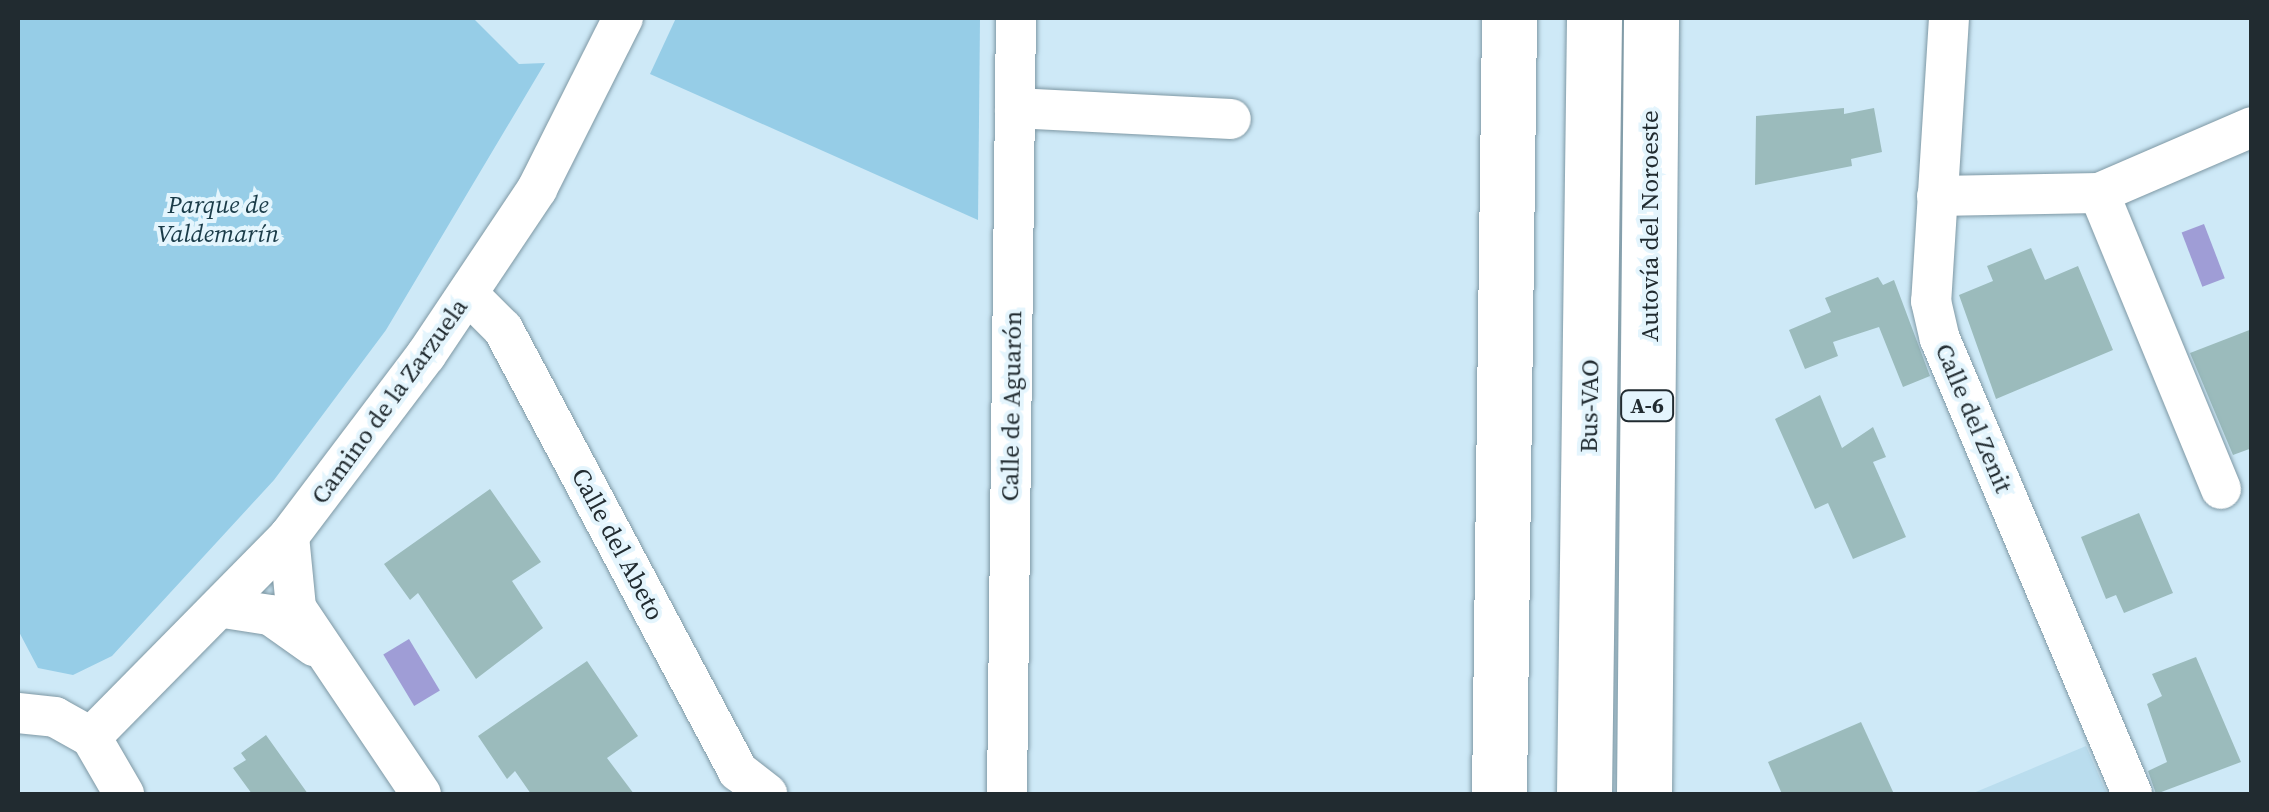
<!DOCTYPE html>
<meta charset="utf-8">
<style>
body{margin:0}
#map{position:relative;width:2269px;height:812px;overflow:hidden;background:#cee9f7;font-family:"Source Serif 4",serif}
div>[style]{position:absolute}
.built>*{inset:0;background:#baddee}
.green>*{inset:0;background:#96cde7}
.water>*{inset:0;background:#9f9dd6;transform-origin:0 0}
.building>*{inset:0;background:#9bbbbc}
.roads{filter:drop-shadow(0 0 2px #7e98a4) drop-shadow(0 0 2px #7e98a4)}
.minor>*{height:40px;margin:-20px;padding:0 20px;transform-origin:20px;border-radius:20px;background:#fff}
.highway>*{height:55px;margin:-27.5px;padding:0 27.5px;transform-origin:27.5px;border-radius:27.5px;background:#fff}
span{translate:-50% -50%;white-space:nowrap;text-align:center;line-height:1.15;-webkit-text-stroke:8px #e4f5fd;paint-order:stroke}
.shield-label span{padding:2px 8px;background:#e4f5fd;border:2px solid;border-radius:8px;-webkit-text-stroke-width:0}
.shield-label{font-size:22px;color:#212b30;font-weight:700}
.park-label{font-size:25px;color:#1a3b48;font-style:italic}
.street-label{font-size:25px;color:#212b30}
.frame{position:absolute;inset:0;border:20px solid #212b30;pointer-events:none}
</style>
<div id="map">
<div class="built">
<div style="clip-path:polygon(2086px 746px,2107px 794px,1971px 794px)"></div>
</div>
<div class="green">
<div style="clip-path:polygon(18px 18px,473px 18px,519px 64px,545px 63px,386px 330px,274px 480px,112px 656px,73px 675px,38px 668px,18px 630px)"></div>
<div style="clip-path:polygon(676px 18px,980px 18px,978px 220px,650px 74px)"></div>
</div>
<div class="water">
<div style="left:2204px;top:224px;width:58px;height:24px;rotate:69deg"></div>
<div style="left:409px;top:639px;width:60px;height:30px;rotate:59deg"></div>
</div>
<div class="building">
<div style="clip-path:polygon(1844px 108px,1844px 114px,1874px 108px,1882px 152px,1851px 159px,1852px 166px,1755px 185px,1756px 116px)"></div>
<div style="clip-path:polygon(2031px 248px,2045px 280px,2078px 266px,2113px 350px,1996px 399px,1959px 295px,1993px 281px,1987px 266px)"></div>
<div style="clip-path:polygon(1878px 277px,1883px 285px,1894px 280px,1930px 376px,1903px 387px,1879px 327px,1833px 342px,1838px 356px,1805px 369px,1789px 330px,1831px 312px,1825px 298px)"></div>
<div style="clip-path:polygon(2252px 329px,2252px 448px,2233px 455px,2190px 353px)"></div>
<div style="clip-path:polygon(1820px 395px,1842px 448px,1873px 427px,1886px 457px,1873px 462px,1906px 537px,1853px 559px,1828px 503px,1815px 509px,1775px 419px)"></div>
<div style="clip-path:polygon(490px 489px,541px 562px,512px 581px,543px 628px,476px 679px,418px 593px,410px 600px,384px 564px)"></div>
<div style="clip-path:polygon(2139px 513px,2173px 593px,2124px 613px,2116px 595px,2106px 599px,2081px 537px)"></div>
<div style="clip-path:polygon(2196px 657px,2241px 762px,2156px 794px,2148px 771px,2167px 762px,2147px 704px,2162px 696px,2152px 674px)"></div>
<div style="clip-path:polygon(587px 661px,638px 736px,607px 758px,634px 794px,531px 794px,515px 771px,507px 779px,478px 736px)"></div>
<div style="clip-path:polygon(1861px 722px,1894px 794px,1782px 794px,1768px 762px)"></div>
<div style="clip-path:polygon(266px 735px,308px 794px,252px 794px,233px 768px,246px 760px,241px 753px)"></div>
</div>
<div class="roads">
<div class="minor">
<div style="left:1949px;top:18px;width:284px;rotate:93.6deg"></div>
<div style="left:1931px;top:301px;width:39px;rotate:77deg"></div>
<div style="left:1940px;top:339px;width:494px;rotate:67.1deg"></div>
<div style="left:1015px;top:108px;width:216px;rotate:2.9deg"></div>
<div style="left:2099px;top:193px;width:320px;rotate:67.6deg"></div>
<div style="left:1937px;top:196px;width:162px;rotate:-1.1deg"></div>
<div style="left:2099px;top:193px;width:167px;rotate:-23.3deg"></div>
<div style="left:468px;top:294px;width:49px;rotate:45deg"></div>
<div style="left:503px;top:329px;width:501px;rotate:62deg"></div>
<div style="left:738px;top:771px;width:37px;rotate:38deg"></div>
<div style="left:289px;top:536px;width:72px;rotate:84.4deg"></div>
<div style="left:296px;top:608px;width:224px;rotate:56.1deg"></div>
<div style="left:224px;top:608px;width:47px;rotate:8.7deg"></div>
<div style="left:270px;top:615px;width:54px;rotate:35.2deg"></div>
<div style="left:18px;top:713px;width:37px;rotate:6deg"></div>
<div style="left:55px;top:717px;width:41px;rotate:29.1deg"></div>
<div style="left:91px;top:737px;width:66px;rotate:59.9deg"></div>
<div style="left:91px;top:737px;width:282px;rotate:-45.4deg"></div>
<div style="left:289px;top:536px;width:227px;rotate:-52.9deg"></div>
<div style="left:426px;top:355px;width:200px;rotate:-56.2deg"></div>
<div style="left:537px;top:189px;width:191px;rotate:-63.3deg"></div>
<div style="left:1007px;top:794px;width:776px;rotate:-89.34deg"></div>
</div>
<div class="highway">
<div style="left:1499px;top:794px;width:776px;rotate:-89.26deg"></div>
<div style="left:1584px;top:794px;width:776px;rotate:-89.26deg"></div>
<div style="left:1644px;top:794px;width:776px;rotate:-89.48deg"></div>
</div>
</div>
<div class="shield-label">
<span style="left:1647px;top:406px">A-6</span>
</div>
<div class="park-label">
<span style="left:218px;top:219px">Parque de<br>Valdemarín</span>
</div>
<div class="street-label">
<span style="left:1649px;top:226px;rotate:-90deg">Autovía del Noroeste</span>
<span style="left:389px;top:401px;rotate:-54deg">Camino de la Zarzuela</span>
<span style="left:1011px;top:406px;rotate:-89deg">Calle de Aguarón</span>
<span style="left:1589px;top:406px;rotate:-89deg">Bus-VAO</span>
<span style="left:1974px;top:418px;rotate:67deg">Calle del Zenit</span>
<span style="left:618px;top:544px;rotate:62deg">Calle del Abeto</span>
</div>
<div class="frame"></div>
</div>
